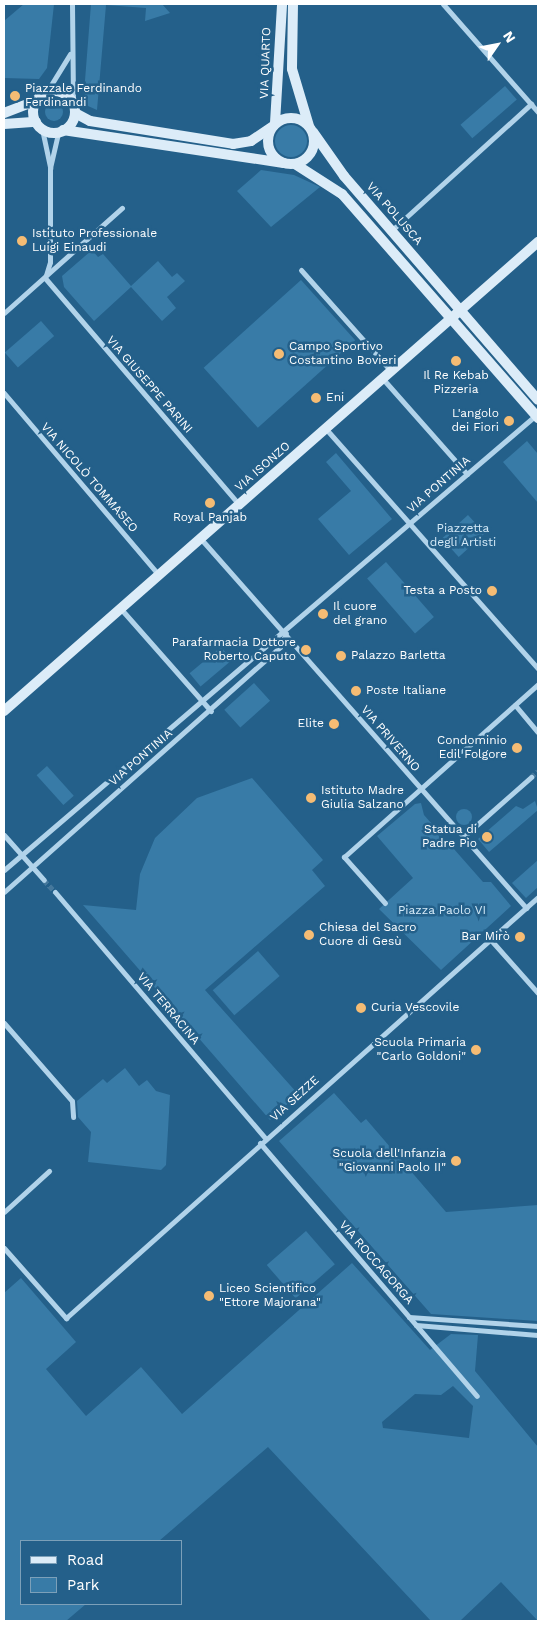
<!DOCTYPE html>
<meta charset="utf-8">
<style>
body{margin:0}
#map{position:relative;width:542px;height:1625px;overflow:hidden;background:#24608a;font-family:"Work Sans",sans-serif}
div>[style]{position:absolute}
.green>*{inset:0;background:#387ba7;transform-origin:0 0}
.round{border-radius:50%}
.street-tunnel>*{height:5px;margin-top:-2.5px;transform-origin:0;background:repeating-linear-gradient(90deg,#45789c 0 5px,transparent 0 7.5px)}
.street>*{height:5px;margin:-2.5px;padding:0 2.5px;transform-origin:2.5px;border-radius:2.5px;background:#b1d3ea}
.secondary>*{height:10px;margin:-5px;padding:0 5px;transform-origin:5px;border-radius:5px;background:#dcecf8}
.secondary>.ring{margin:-5px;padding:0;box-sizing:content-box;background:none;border:10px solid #dcecf8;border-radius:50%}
.dots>*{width:14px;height:14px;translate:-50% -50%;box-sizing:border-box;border:2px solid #24608a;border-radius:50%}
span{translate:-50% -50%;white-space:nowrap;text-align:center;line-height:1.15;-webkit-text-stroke:5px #24608a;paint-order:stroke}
.street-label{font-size:12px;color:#fff}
.poi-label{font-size:12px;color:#fff}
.left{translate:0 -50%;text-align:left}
.right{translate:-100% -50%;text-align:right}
.park-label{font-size:12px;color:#d5eaf8}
.frame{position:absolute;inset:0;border:5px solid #fff;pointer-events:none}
.legend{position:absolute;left:20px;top:1540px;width:162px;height:65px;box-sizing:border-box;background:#24608a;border:1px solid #7ca0b9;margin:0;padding:6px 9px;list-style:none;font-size:15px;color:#fff}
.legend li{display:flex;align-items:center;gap:10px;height:25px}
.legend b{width:25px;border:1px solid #7ca0b9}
.north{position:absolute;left:472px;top:20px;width:50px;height:50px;-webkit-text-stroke:4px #24608a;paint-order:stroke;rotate:57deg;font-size:14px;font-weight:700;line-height:20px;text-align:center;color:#fff}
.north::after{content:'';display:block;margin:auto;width:18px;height:22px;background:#fff;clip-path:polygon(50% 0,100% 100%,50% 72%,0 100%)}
</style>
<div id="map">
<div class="green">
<div style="clip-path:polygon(24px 4px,54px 4px,47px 68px,39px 79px,4px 78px,4px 21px)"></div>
<div style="clip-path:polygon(91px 4px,162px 4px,170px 13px,145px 21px,146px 8px,106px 5px,97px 110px,88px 106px,84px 93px)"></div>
<div style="left:505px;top:86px;width:18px;height:59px;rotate:49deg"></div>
<div class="round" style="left:45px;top:103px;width:18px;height:18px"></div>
<div class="round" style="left:275px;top:125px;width:32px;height:32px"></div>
<div style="clip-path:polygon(261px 170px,294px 175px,320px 187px,271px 227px,237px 191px)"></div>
<div style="clip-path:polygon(92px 250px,98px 257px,103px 254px,131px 286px,158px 261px,172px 277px,177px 273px,185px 281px,167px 297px,176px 308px,162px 321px,131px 287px,94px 321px,64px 287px,62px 276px)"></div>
<div style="left:301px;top:280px;width:81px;height:131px;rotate:48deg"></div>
<div style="left:41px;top:321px;width:20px;height:48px;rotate:49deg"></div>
<div style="clip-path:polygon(527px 441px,538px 454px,538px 503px,503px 462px)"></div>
<div style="clip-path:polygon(336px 453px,392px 519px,349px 555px,318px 519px,351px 491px,326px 462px)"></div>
<div style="left:468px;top:515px;width:25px;height:35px;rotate:48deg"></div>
<div style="left:386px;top:562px;width:73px;height:25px;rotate:49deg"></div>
<div style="left:221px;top:647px;width:17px;height:41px;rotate:50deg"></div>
<div style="left:254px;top:683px;width:24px;height:40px;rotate:48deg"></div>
<div style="left:47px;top:766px;width:40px;height:14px;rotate:48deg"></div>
<div style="clip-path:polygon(252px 778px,323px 860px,312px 870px,325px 886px,205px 990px,298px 1094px,270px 1120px,83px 905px,136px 910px,140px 874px,155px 838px,197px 798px)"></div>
<div style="clip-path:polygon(535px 801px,538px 810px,489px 852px,478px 839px,516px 806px,523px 809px)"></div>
<div style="clip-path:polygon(421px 803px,424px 815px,483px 882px,491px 882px,511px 906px,441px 970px,379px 909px,413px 878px,377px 836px,415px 804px)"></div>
<div class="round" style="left:456px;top:809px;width:16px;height:16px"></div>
<div style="clip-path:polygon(538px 860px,538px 887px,526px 898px,512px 883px)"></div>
<div style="left:258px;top:951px;width:33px;height:60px;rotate:49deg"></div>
<div style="clip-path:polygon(125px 1068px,139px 1086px,147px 1080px,156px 1091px,170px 1095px,166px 1165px,161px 1170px,88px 1162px,91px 1132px,78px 1117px,77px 1101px,103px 1079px,107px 1083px)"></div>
<div style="clip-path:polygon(334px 1093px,361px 1123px,366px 1119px,446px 1212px,538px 1205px,538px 1321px,431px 1314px,279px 1141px)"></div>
<div style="left:306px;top:1231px;width:44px;height:52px;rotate:49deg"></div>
<div style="clip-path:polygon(evenodd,352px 1263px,430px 1350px,451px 1334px,478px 1335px,475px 1371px,538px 1447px,538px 1621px,501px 1582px,460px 1621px,431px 1621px,268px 1447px,159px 1541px,21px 1541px,21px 1604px,86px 1604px,66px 1621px,4px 1621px,4px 1293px,21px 1278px,76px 1342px,46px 1369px,86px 1416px,141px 1367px,182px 1414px,352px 1263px,453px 1386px,473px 1406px,469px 1438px,383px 1428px,382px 1422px,415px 1394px,441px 1395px,453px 1386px)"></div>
</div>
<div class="street-tunnel">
<div style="left:531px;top:777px;width:9px;rotate:-41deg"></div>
<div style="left:44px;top:880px;width:16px;rotate:47deg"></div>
</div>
<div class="street">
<div style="left:72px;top:4px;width:99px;rotate:89.4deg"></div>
<div style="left:443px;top:4px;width:144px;rotate:48.7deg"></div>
<div style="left:46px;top:93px;width:46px;rotate:-58.4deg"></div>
<div style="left:42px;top:129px;width:40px;rotate:78deg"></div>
<div style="left:50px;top:168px;width:94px;rotate:90deg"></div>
<div style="left:50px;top:262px;width:14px;rotate:107deg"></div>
<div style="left:50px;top:168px;width:37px;rotate:-77deg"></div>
<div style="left:392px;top:230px;width:188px;rotate:-42.2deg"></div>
<div style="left:301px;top:270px;width:135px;rotate:48.3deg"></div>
<div style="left:45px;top:278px;width:298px;rotate:49.4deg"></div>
<div style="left:4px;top:313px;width:158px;rotate:-41.7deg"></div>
<div style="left:383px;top:379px;width:127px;rotate:48.5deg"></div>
<div style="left:4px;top:393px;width:239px;rotate:49.6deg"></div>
<div style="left:326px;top:429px;width:320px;rotate:48.5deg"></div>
<div style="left:201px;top:539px;width:492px;rotate:48.6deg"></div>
<div style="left:121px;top:609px;width:136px;rotate:48.6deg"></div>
<div style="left:515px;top:705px;width:35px;rotate:50deg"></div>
<div style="left:4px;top:835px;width:60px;rotate:48.4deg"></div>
<div style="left:463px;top:837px;width:91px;rotate:-41.4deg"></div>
<div style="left:4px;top:870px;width:700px;rotate:-40.54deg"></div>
<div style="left:4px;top:892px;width:369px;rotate:-41.6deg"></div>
<div style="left:280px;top:647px;width:15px;rotate:-67deg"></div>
<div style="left:55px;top:892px;width:323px;rotate:49.5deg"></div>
<div style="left:385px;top:903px;width:62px;rotate:-131.7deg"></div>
<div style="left:344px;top:857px;width:260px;rotate:-41.7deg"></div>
<div style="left:490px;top:939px;width:72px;rotate:48.4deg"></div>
<div style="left:4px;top:1023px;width:103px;rotate:48.9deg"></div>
<div style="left:72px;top:1101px;width:16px;rotate:86deg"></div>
<div style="left:260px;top:1143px;width:333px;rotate:49.4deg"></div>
<div style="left:4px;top:1212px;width:61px;rotate:-42.3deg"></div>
<div style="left:4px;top:1248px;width:94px;rotate:48.5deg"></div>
<div style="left:66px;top:1318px;width:632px;rotate:-41.73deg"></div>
<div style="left:409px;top:1317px;width:129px;rotate:4deg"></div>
<div style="left:416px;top:1325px;width:122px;rotate:4.7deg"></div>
</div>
<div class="secondary">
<div style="left:293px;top:4px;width:65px;rotate:90.9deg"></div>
<div style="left:292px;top:69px;width:59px;rotate:73.4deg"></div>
<div class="ring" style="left:33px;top:91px;width:32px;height:32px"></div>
<div style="left:4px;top:113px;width:34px;rotate:-21deg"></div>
<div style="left:75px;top:113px;width:17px;rotate:28deg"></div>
<div style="left:90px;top:121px;width:145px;rotate:9.1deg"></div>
<div style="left:233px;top:144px;width:18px;rotate:-9deg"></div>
<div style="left:251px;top:141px;width:27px;rotate:-34deg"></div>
<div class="ring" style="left:268px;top:118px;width:36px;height:36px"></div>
<div style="left:275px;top:123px;width:119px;rotate:-86.6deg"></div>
<div style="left:4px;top:124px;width:32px;rotate:-4deg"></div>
<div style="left:63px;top:130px;width:223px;rotate:8.5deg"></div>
<div style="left:313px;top:132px;width:54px;rotate:54.8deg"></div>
<div style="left:344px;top:176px;width:296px;rotate:49.1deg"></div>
<div style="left:295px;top:164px;width:56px;rotate:32.6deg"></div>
<div style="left:342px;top:194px;width:298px;rotate:48.8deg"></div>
<div style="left:4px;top:711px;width:711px;rotate:-41.29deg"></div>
</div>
<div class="dots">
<div style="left:15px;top:96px;background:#f5bc74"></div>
<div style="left:22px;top:241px;background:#f5bc74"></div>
<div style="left:279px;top:354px;background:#f5bc74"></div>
<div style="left:456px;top:361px;background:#f5bc74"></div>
<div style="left:316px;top:398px;background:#f5bc74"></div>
<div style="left:509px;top:421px;background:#f5bc74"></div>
<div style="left:210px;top:503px;background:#f5bc74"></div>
<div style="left:492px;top:591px;background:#f5bc74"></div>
<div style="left:323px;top:614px;background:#f5bc74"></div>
<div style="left:306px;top:650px;background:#f5bc74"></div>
<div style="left:341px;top:656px;background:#f5bc74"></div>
<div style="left:356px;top:691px;background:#f5bc74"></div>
<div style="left:334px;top:724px;background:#f5bc74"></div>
<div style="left:517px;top:748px;background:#f5bc74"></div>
<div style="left:311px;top:798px;background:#f5bc74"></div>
<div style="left:487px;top:837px;background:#f5bc74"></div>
<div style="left:309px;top:935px;background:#f5bc74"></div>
<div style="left:520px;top:937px;background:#f5bc74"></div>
<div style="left:361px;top:1008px;background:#f5bc74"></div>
<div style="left:476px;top:1050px;background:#f5bc74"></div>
<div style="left:456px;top:1161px;background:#f5bc74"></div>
<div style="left:209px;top:1296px;background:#f5bc74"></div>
</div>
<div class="street-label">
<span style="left:266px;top:63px;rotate:-88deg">VIA QUARTO</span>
<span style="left:394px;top:214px;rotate:49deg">VIA POLUSCA</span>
<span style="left:149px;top:385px;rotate:49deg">VIA GIUSEPPE PARINI</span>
<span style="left:263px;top:467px;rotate:-41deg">VIA ISONZO</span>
<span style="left:89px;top:478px;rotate:49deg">VIA NICOLÒ TOMMASEO</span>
<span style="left:439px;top:485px;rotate:-41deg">VIA PONTINIA</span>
<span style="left:390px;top:739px;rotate:49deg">VIA PRIVERNO</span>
<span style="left:141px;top:758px;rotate:-41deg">VIA PONTINIA</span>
<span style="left:168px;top:1009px;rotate:50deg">VIA TERRACINA</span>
<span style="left:295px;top:1099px;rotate:-42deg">VIA SEZZE</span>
<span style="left:376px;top:1263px;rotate:49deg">VIA ROCCAGORGA</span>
</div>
<div class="poi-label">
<span class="left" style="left:25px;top:96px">Piazzale Ferdinando<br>Ferdinandi</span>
<span class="left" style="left:32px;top:241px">Istituto Professionale<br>Luigi Einaudi</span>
<span class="left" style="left:289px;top:354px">Campo Sportivo<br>Costantino Bovieri</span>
<span style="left:456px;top:383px">Il Re Kebab<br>Pizzeria</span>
<span class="left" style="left:326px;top:398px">Eni</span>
<span class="right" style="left:499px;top:421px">L'angolo<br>dei Fiori</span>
<span style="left:210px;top:518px">Royal Panjab</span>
<span class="right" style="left:482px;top:591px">Testa a Posto</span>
<span class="left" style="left:333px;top:614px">Il cuore<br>del grano</span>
<span class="right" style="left:296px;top:650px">Parafarmacia Dottore<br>Roberto Caputo</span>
<span class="left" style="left:351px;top:656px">Palazzo Barletta</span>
<span class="left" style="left:366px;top:691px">Poste Italiane</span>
<span class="right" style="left:324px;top:724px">Elite</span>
<span class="right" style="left:507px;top:748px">Condominio<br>Edil Folgore</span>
<span class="left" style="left:321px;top:798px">Istituto Madre<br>Giulia Salzano</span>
<span class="right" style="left:477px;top:837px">Statua di<br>Padre Pio</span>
<span class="left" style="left:319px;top:935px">Chiesa del Sacro<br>Cuore di Gesù</span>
<span class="right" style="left:510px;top:937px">Bar Mirò</span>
<span class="left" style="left:371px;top:1008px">Curia Vescovile</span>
<span class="right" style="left:466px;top:1050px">Scuola Primaria<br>"Carlo Goldoni"</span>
<span class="right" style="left:446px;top:1161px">Scuola dell'Infanzia<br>"Giovanni Paolo II"</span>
<span class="left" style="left:219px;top:1296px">Liceo Scientifico<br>"Ettore Majorana"</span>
</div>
<div class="park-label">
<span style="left:463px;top:536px">Piazzetta<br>degli Artisti</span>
<span style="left:442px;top:911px">Piazza Paolo VI</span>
</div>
<div class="frame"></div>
<ul class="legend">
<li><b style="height:6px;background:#dcecf8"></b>Road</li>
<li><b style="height:14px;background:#387ba7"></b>Park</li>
</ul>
<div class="north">N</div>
</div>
